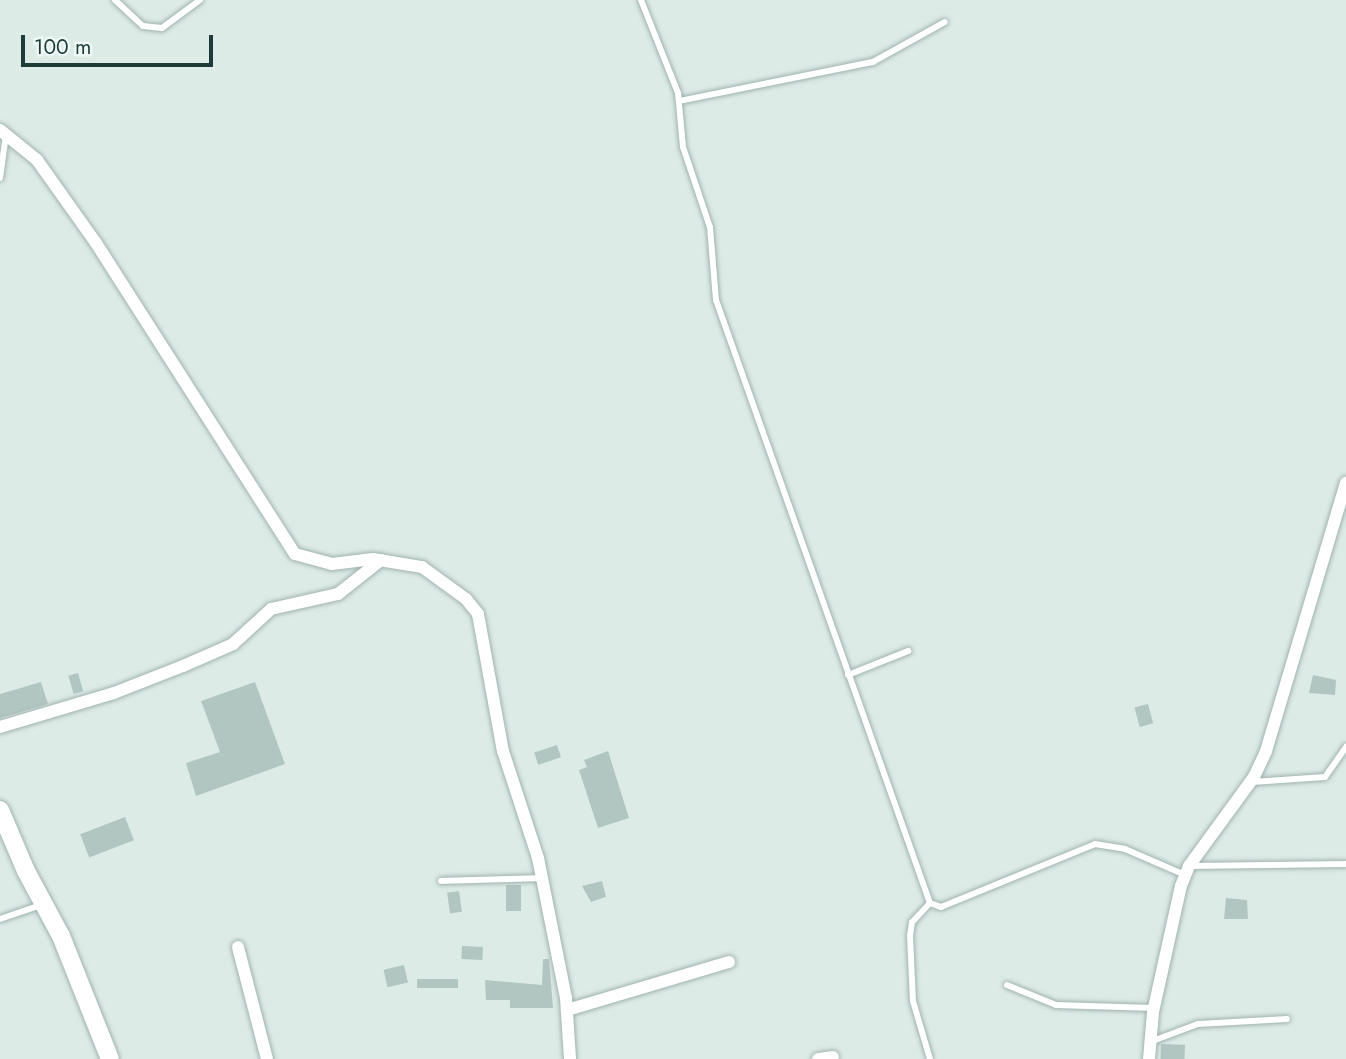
<!DOCTYPE html>
<style>
body{margin:0}
#map{position:relative;width:1346px;height:1059px;overflow:hidden;background:#ddebe7;font-family:Jost,sans-serif}
div>[style]{position:absolute}
.building>*{inset:0;background:#b2c6c1;transform-origin:0 0}
.roads{filter:drop-shadow(0 0 2px #a0b3af) drop-shadow(0 0 2px #a0b3af)}
.lane>*{height:6px;margin:-3px;padding:0 3px;transform-origin:3px;border-radius:3px;background:#fff}
.street>*{height:12px;margin:-6px;padding:0 6px;transform-origin:6px;border-radius:6px;background:#fff}
.secondary>*{height:18px;margin:-9px;padding:0 9px;transform-origin:9px;border-radius:9px;background:#fff}
span{translate:-50% -50%;white-space:nowrap;text-align:center;line-height:1.15;-webkit-text-stroke:5px #eef8f4;paint-order:stroke}
.scale{position:absolute;left:21px;top:35px;width:192px;height:32px;box-sizing:border-box;border:4px solid #1d3c39;border-top:0;padding-left:9px;font-size:21px;line-height:24px;white-space:nowrap;color:#1d3c39;-webkit-text-stroke:5px #eef8f4;paint-order:stroke}
</style>
<div id="map">
<div class="building">
<div style="left:78px;top:673px;width:19px;height:10px;rotate:74deg"></div>
<div style="clip-path:polygon(1313px 675px,1336px 680px,1335px 695px,1309px 693px)"></div>
<div style="clip-path:polygon(41px 682px,48px 704px,0 718px,0 694px)"></div>
<div style="clip-path:polygon(255px 682px,285px 764px,196px 796px,186px 763px,220px 752px,201px 701px)"></div>
<div style="left:1148px;top:704px;width:20px;height:14px;rotate:75deg"></div>
<div style="left:557px;top:745px;width:13px;height:24px;rotate:72deg"></div>
<div style="clip-path:polygon(608px 751px,629px 818px,598px 828px,579px 770px,587px 767px,584px 760px)"></div>
<div style="left:125px;top:817px;width:25px;height:48px;rotate:69deg"></div>
<div style="clip-path:polygon(602px 881px,606px 897px,591px 902px,582px 886px)"></div>
<div style="left:506px;top:885px;width:15px;height:26px"></div>
<div style="left:459px;top:891px;width:21px;height:12px;rotate:82deg"></div>
<div style="clip-path:polygon(1226px 898px,1247px 900px,1248px 919px,1224px 919px)"></div>
<div style="left:462px;top:946px;width:21px;height:13px;rotate:3deg"></div>
<div style="clip-path:polygon(543px 959px,549px 959px,553px 1008px,510px 1008px,510px 1000px,486px 1000px,485px 980px,542px 985px)"></div>
<div style="left:404px;top:965px;width:18px;height:21px;rotate:77deg"></div>
<div style="left:417px;top:979px;width:41px;height:9px"></div>
<div style="left:1161px;top:1044px;width:24px;height:15px;rotate:2deg"></div>
</div>
<div class="roads">
<div class="lane">
<div style="left:115px;top:0;width:38px;rotate:43deg"></div>
<div style="left:143px;top:26px;width:19px;rotate:6deg"></div>
<div style="left:162px;top:28px;width:47px;rotate:-36.4deg"></div>
<div style="left:641px;top:0;width:100px;rotate:68.3deg"></div>
<div style="left:678px;top:93px;width:54px;rotate:84.7deg"></div>
<div style="left:683px;top:147px;width:84px;rotate:71.4deg"></div>
<div style="left:710px;top:227px;width:73px;rotate:85.3deg"></div>
<div style="left:716px;top:300px;width:640px;rotate:70.46deg"></div>
<div style="left:930px;top:903px;width:12px;rotate:20deg"></div>
<div style="left:941px;top:907px;width:166px;rotate:-22.2deg"></div>
<div style="left:1095px;top:844px;width:30px;rotate:9deg"></div>
<div style="left:1125px;top:849px;width:65px;rotate:23.4deg"></div>
<div style="left:679px;top:101px;width:198px;rotate:-11.4deg"></div>
<div style="left:873px;top:62px;width:82px;rotate:-29.1deg"></div>
<div style="left:0;top:178px;width:43px;rotate:-82.1deg"></div>
<div style="left:848px;top:675px;width:65px;rotate:-21.8deg"></div>
<div style="left:1252px;top:782px;width:73px;rotate:-3.9deg"></div>
<div style="left:1325px;top:777px;width:37px;rotate:-55deg"></div>
<div style="left:1190px;top:866px;width:156px;rotate:-0.7deg"></div>
<div style="left:441px;top:881px;width:100px;rotate:-1.7deg"></div>
<div style="left:930px;top:903px;width:26px;rotate:133deg"></div>
<div style="left:912px;top:922px;width:14px;rotate:98deg"></div>
<div style="left:910px;top:936px;width:65px;rotate:87.4deg"></div>
<div style="left:913px;top:1001px;width:60px;rotate:73.7deg"></div>
<div style="left:0;top:919px;width:43px;rotate:-18.9deg"></div>
<div style="left:1007px;top:985px;width:53px;rotate:22.2deg"></div>
<div style="left:1056px;top:1005px;width:98px;rotate:1.8deg"></div>
<div style="left:1150px;top:1042px;width:51px;rotate:-20.6deg"></div>
<div style="left:1198px;top:1024px;width:89px;rotate:-3.2deg"></div>
</div>
<div class="street">
<div style="left:0;top:130px;width:48px;rotate:39deg"></div>
<div style="left:37px;top:160px;width:102px;rotate:54.6deg"></div>
<div style="left:96px;top:243px;width:369px;rotate:57.4deg"></div>
<div style="left:295px;top:554px;width:38px;rotate:15deg"></div>
<div style="left:332px;top:564px;width:41px;rotate:-7deg"></div>
<div style="left:373px;top:559px;width:50px;rotate:9.3deg"></div>
<div style="left:422px;top:567px;width:54px;rotate:36deg"></div>
<div style="left:466px;top:599px;width:19px;rotate:51deg"></div>
<div style="left:478px;top:614px;width:139px;rotate:79.7deg"></div>
<div style="left:503px;top:751px;width:113px;rotate:71.9deg"></div>
<div style="left:538px;top:858px;width:143px;rotate:78.7deg"></div>
<div style="left:566px;top:998px;width:61px;rotate:86.2deg"></div>
<div style="left:0;top:727px;width:119px;rotate:-16.6deg"></div>
<div style="left:114px;top:693px;width:74px;rotate:-21.4deg"></div>
<div style="left:183px;top:666px;width:55px;rotate:-23.7deg"></div>
<div style="left:233px;top:644px;width:52px;rotate:-42.6deg"></div>
<div style="left:271px;top:609px;width:69px;rotate:-12.6deg"></div>
<div style="left:338px;top:594px;width:55px;rotate:-38.3deg"></div>
<div style="left:238px;top:947px;width:116px;rotate:75.5deg"></div>
<div style="left:567px;top:1010px;width:169px;rotate:-16.5deg"></div>
<div style="left:818px;top:1059px;width:15px;rotate:-8deg"></div>
<div style="left:1149px;top:1059px;width:47px;rotate:-85.1deg"></div>
<div style="left:1153px;top:1012px;width:129px;rotate:-77.5deg"></div>
<div style="left:1181px;top:886px;width:22px;rotate:-68deg"></div>
<div style="left:1189px;top:866px;width:110px;rotate:-53.9deg"></div>
<div style="left:1254px;top:777px;width:29px;rotate:-65deg"></div>
<div style="left:1266px;top:751px;width:280px;rotate:-73.4deg"></div>
</div>
<div class="secondary">
<div style="left:0;top:810px;width:66px;rotate:66.9deg"></div>
<div style="left:26px;top:871px;width:74px;rotate:61.7deg"></div>
<div style="left:61px;top:936px;width:132px;rotate:68.3deg"></div>
</div>
</div>
<div class="scale">100 m</div>
</div>
